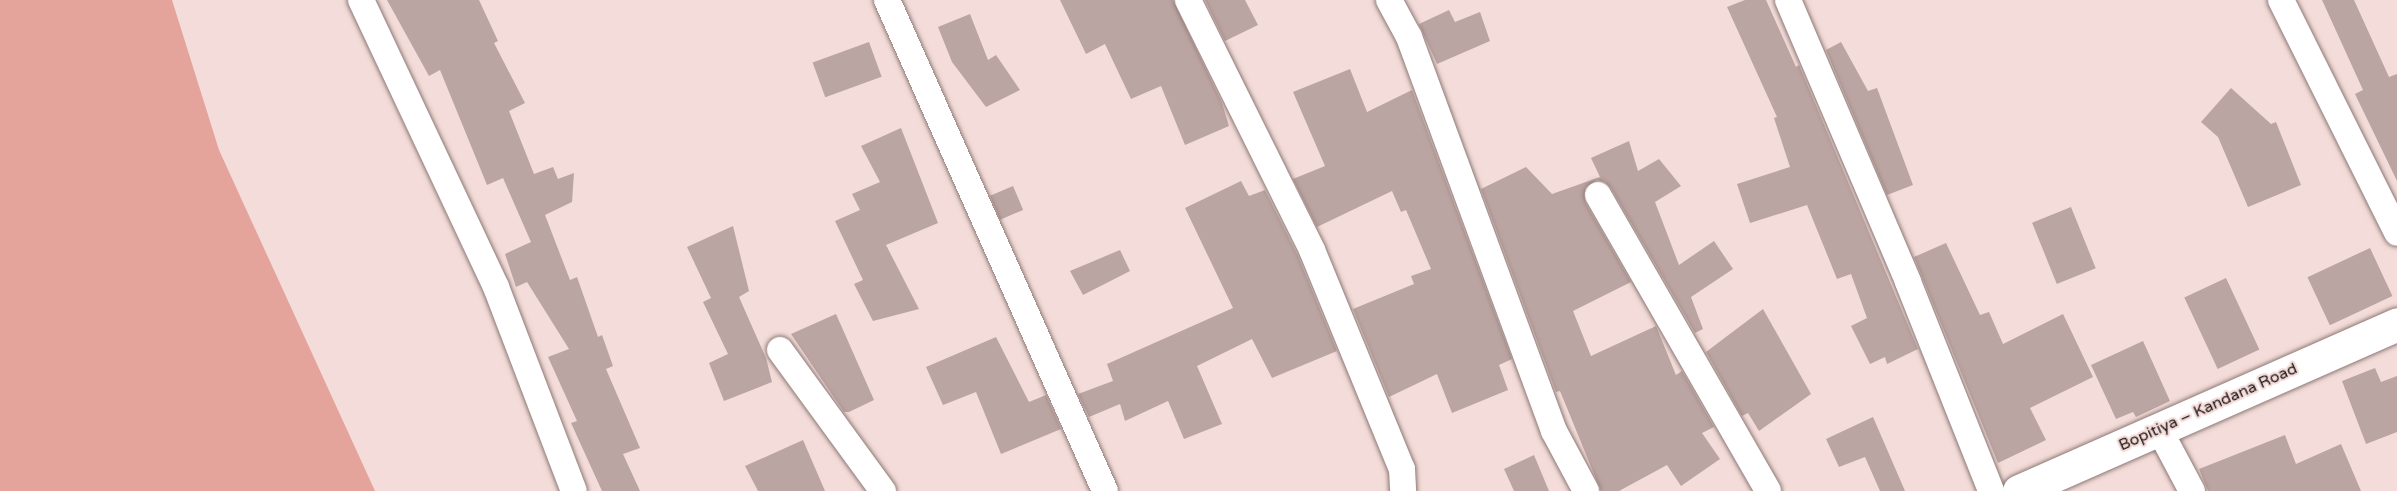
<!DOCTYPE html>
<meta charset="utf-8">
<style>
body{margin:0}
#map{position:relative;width:2397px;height:491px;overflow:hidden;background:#f3dcd9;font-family:"Varela Round",sans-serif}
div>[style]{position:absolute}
.green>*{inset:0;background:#e4a49b}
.building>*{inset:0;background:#bba5a2;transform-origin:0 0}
.roads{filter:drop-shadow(0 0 2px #8d7875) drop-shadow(0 0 2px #8d7875)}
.street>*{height:26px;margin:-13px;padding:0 13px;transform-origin:13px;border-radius:13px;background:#fff}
.secondary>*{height:33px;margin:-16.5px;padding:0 16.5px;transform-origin:16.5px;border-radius:16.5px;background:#fff}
span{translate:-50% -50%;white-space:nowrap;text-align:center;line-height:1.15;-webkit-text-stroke:4.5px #f3dcd9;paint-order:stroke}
.street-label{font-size:16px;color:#1d1514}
</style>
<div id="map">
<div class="green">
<div style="clip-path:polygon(0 0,172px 0,219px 150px,375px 491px,0 491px)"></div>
</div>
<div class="building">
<div style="clip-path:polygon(387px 0,479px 0,498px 41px,494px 43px,525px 103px,509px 111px,534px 174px,553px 167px,558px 179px,574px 173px,572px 202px,545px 215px,570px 280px,577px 277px,598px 337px,602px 335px,613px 366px,606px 369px,640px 448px,623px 454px,640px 491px,602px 491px,571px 423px,577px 421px,548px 357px,569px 349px,527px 282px,516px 287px,505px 254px,531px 242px,503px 178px,487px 185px,440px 70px,429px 76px)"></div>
<div style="clip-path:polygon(1060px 0,1173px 0,1222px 103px,1229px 126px,1185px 145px,1161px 86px,1131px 99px,1105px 44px,1086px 54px)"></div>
<div style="clip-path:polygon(1205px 0,1245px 0,1258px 25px,1225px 41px)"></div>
<div style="clip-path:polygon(1745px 0,1766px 0,1796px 67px,1799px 65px,1918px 349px,1887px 364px,1885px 357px,1870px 364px,1851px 326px,1867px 318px,1851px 274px,1837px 279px,1807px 205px,1750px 223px,1737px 184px,1790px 167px,1774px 118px,1777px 117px,1727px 7px)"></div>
<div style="clip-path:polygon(2322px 0,2354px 0,2389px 77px,2397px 74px,2397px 181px,2355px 94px,2363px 90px)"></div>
<div style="clip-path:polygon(1449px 10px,1455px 22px,1480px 12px,1490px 41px,1437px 64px,1419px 24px)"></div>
<div style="clip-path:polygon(970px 14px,988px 60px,996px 55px,1020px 90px,986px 107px,952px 62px,938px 27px)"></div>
<div style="left:869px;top:42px;width:37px;height:60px;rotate:70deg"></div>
<div style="clip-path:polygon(1841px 42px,1868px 91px,1877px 88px,1913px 185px,1887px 195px,1826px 50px)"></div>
<div style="clip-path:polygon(1350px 69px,1367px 112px,1412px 90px,1512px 359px,1499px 365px,1508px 390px,1452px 413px,1437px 374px,1389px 397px,1353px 309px,1414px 284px,1411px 276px,1431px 269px,1406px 210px,1401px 212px,1392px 191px,1317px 227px,1293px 179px,1325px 166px,1293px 92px)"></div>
<div style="clip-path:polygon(2231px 88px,2271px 124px,2276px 122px,2301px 185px,2248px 207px,2218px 137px,2201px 122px)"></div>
<div style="clip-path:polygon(901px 128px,938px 223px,886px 245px,919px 309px,873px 321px,854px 284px,863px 280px,835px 221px,860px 210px,852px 194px,880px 182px,861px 146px)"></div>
<div style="clip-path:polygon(1629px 141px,1638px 171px,1659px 159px,1681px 186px,1655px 202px,1679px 265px,1714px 241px,1733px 269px,1691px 297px,1703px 329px,1695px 333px,1611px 188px,1605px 182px,1597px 180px,1585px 188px,1585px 202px,1631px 282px,1573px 311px,1591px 356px,1656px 326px,1676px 375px,1682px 371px,1714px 427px,1702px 433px,1720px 459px,1681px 486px,1667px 465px,1619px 491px,1601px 491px,1560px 391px,1556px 392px,1481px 189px,1526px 167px,1552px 194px,1600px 177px,1591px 158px)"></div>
<div style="clip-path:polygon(1241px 181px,1249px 196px,1265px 190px,1298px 256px,1337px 351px,1272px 378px,1252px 339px,1197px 366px,1222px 424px,1184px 439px,1168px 401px,1125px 421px,1120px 404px,1089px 417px,1078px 394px,1113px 381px,1107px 364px,1233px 308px,1185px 208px)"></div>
<div style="left:1013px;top:186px;width:26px;height:25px;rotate:67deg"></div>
<div style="left:2071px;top:207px;width:66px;height:42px;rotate:68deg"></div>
<div style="clip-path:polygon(733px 226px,749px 291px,739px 297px,766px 358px,772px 382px,724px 401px,709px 363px,728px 354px,703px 302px,711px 298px,687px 247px)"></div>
<div style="clip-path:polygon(1946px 243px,1980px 315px,1989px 312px,2003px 344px,2063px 314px,2093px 377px,2030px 408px,2046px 440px,1998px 463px,1914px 257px)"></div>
<div style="left:2370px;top:248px;width:53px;height:69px;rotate:65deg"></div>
<div style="clip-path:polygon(1120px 250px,1130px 271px,1083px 295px,1070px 271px)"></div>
<div style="left:2226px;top:278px;width:79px;height:46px;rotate:65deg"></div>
<div style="clip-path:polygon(1763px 309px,1811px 394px,1759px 431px,1748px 413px,1742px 416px,1706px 352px)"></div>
<div style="clip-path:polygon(836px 314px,874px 400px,849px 412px,844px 412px,791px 334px)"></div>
<div style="clip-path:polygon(996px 337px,1029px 402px,1046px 395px,1061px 429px,1001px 454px,976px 392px,943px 405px,926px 367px)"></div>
<div style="clip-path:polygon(2143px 341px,2170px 401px,2136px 417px,2133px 412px,2116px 419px,2091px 365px)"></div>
<div style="clip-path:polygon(2375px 368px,2381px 382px,2397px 376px,2397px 432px,2366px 444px,2342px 381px)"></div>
<div style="clip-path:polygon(1873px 417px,1905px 491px,1880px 491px,1865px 457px,1839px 467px,1826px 439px)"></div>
<div style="clip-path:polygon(2285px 435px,2296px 464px,2341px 444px,2361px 491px,2208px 491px,2199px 469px)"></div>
<div style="clip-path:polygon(803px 440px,825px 491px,758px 491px,745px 466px)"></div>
<div style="clip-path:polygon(1534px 455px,1549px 491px,1514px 491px,1504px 469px)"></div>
</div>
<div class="roads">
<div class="street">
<div style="left:361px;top:0;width:317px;rotate:64.8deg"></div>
<div style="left:496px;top:287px;width:218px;rotate:69.1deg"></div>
<div style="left:887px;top:0;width:537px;rotate:66.06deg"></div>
<div style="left:1188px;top:0;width:279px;rotate:63.6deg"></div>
<div style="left:1312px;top:250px;width:237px;rotate:67.7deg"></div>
<div style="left:1402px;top:469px;width:22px;rotate:87deg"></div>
<div style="left:1389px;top:0;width:42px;rotate:61.6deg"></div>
<div style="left:1409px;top:37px;width:420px;rotate:69.8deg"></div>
<div style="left:1554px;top:431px;width:68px;rotate:61.9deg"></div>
<div style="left:1788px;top:0;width:306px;rotate:66.9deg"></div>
<div style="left:1908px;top:282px;width:225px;rotate:68.3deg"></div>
<div style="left:2281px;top:0;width:260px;rotate:63.5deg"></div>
<div style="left:1598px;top:195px;width:341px;rotate:60.1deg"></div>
<div style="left:780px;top:350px;width:175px;rotate:53.9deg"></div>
<div style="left:2159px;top:429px;width:70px;rotate:62deg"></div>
</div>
<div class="secondary">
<div style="left:2019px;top:491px;width:413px;rotate:-23.8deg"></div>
</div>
</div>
<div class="street-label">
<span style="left:2208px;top:407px;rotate:-24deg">Bopitiya – Kandana Road</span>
</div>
</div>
